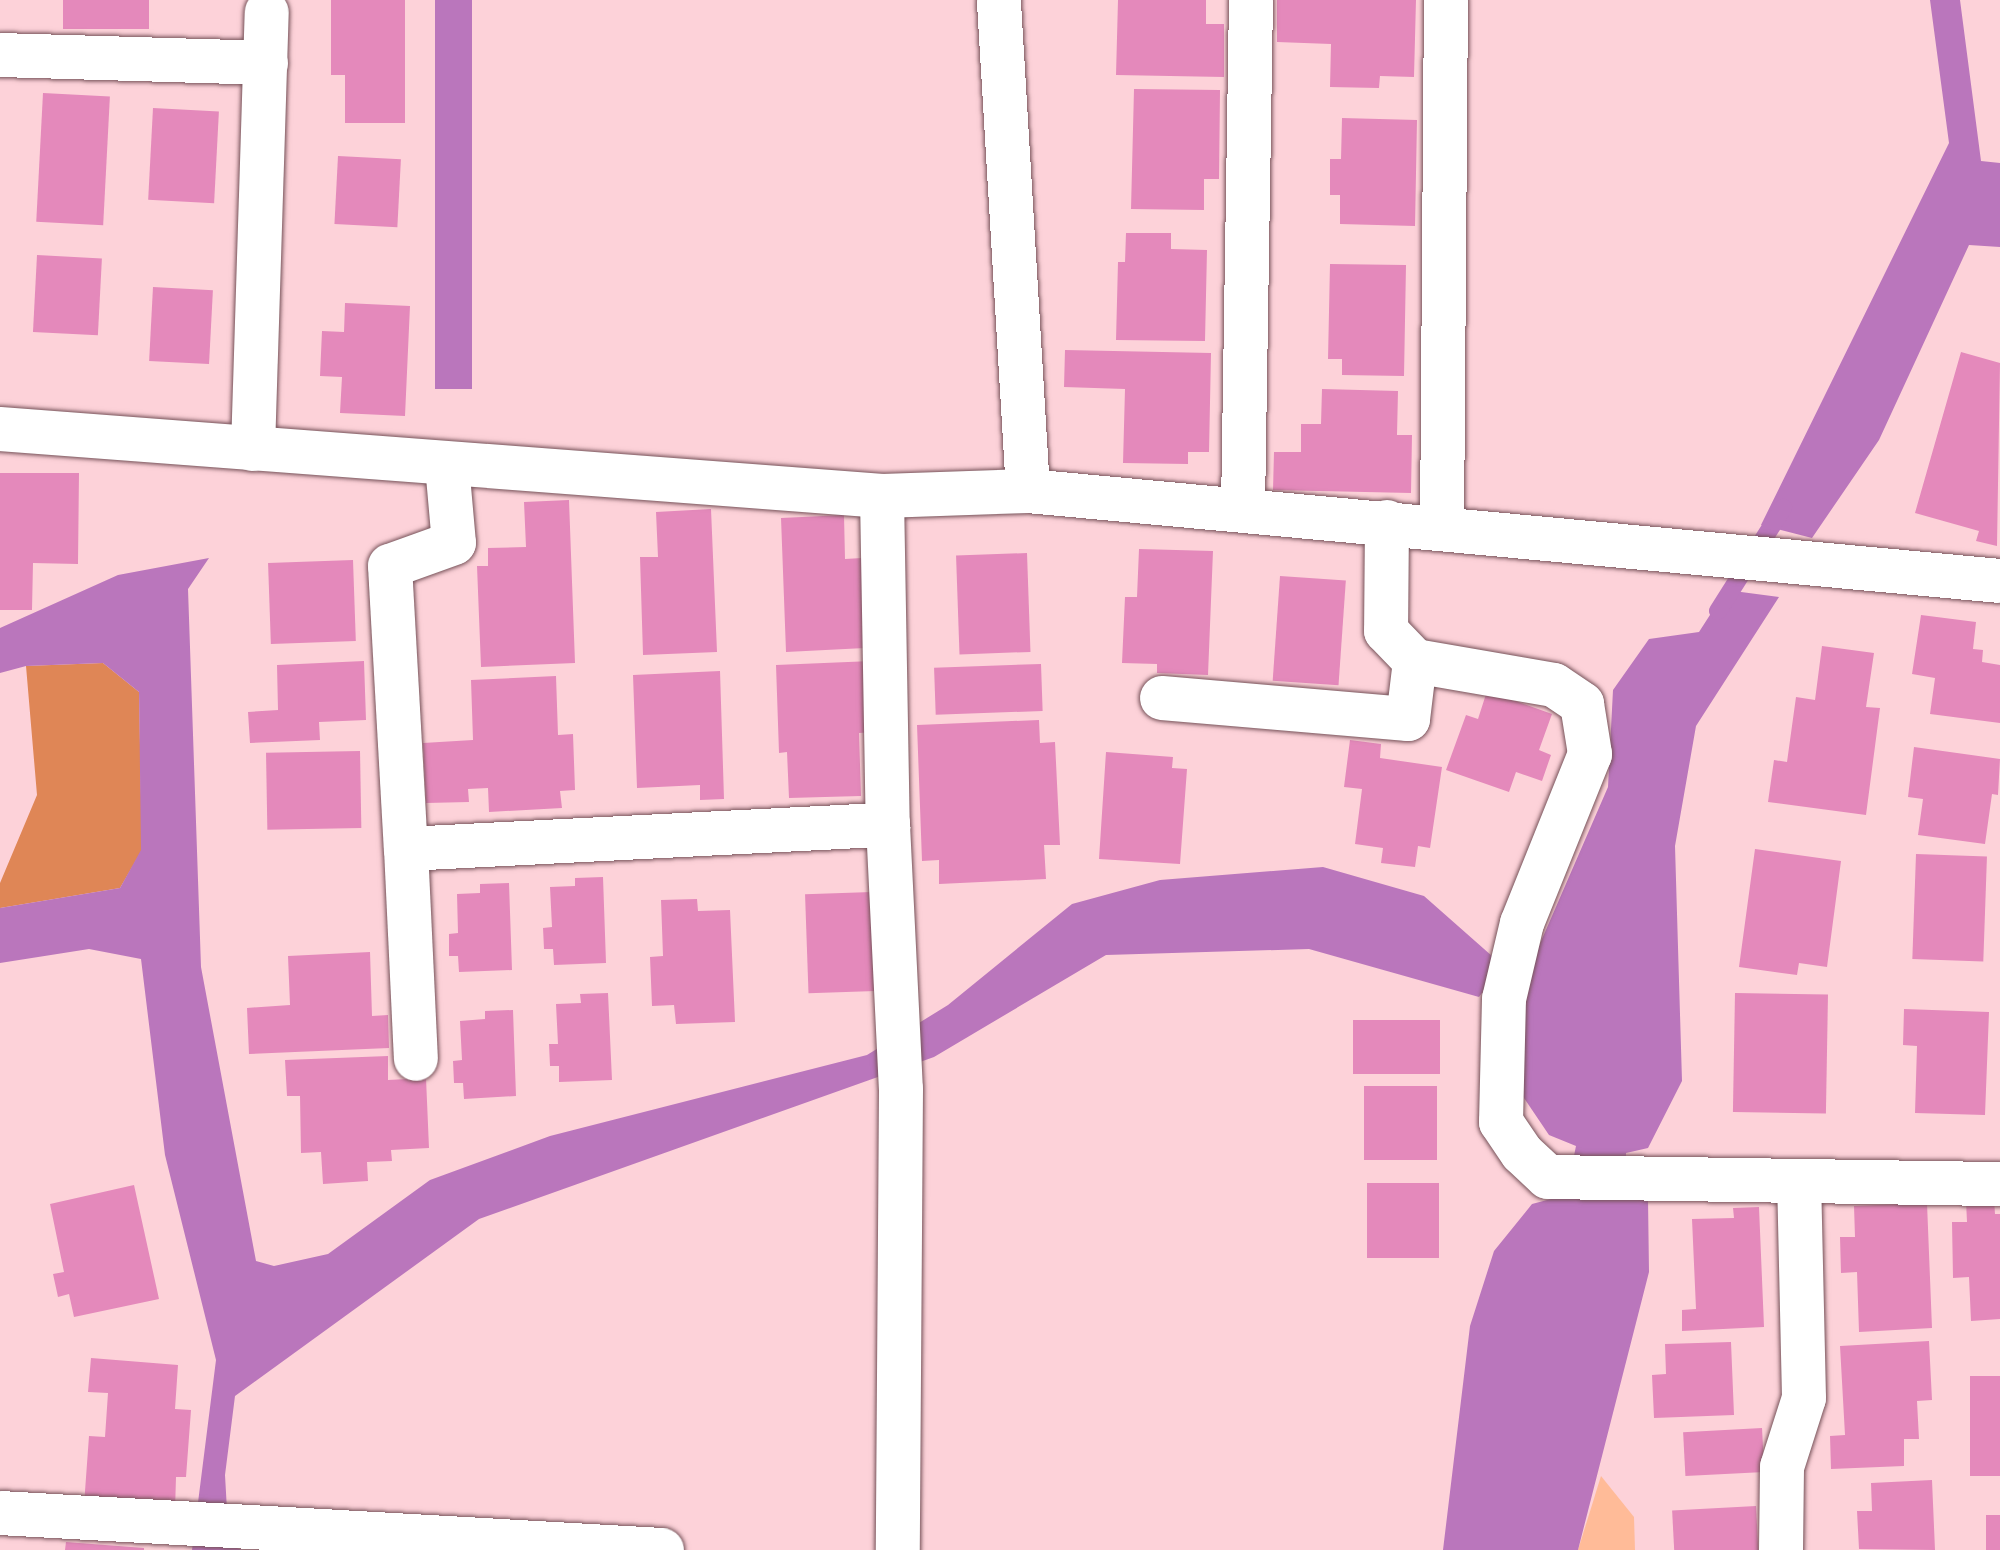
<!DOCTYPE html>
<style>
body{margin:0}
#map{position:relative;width:2000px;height:1550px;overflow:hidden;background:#fdd2d9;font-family:Figtree,sans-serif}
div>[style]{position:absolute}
.green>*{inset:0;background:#ffbb98}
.forest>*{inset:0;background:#df8656}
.water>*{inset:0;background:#ba76bc;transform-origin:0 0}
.stream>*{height:18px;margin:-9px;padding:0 9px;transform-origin:9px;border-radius:9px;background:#ba76bc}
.building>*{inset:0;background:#e489bb;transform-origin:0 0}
.roads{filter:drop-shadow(0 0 2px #765259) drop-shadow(0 0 2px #765259)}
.street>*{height:44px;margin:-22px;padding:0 22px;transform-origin:22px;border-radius:22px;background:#fff}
span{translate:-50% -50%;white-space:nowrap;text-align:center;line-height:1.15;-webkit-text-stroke:6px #fdd2d9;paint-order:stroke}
</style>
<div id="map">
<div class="green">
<div style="clip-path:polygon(1601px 1476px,1634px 1517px,1635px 1550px,1578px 1550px)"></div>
</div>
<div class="forest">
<div style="clip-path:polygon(103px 663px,139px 692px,142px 850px,120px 888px,0 908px,0 883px,37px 795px,26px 666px)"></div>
</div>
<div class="water">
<div style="left:435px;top:0;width:37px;height:389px"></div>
<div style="clip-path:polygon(1930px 0,1960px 0,1981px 161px,2000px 163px,2000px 247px,1969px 245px,1879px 440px,1812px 538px,1761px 525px,1949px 143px)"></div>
<div style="clip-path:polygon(209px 558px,188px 589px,201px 967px,256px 1261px,274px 1266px,328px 1254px,430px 1180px,550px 1136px,867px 1055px,948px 1005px,1072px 904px,1160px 880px,1323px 867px,1424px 896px,1492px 956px,1532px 962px,1608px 787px,1613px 690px,1649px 639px,1699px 632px,1726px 590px,1779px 597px,1696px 726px,1675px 846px,1682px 1081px,1648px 1148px,1626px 1153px,1627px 1193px,1648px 1199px,1649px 1272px,1578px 1550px,1443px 1550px,1470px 1326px,1494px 1251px,1532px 1204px,1566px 1195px,1576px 1146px,1549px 1135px,1522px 1095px,1490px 982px,1479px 997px,1309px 949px,1106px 955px,934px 1057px,479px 1219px,235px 1396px,225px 1475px,229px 1545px,242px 1550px,192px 1550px,216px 1360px,165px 1155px,141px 959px,89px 949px,0 963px,0 908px,120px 888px,141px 850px,139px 692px,103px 663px,26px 666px,0 673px,0 628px,118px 575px)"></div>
</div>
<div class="stream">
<div style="left:1718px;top:611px;width:122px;rotate:-57.7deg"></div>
</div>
<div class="building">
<div style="left:63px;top:0;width:86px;height:29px"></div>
<div style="clip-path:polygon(331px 0,405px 0,405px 123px,345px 123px,345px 75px,331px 75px)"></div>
<div style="clip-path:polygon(1118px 0,1206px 0,1206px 24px,1224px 24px,1224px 77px,1116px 75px)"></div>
<div style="clip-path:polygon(1277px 0,1416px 0,1414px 77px,1380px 76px,1379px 88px,1330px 87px,1331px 44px,1277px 42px)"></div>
<div style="clip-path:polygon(1134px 89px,1220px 90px,1219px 179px,1204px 179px,1204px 210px,1131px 209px)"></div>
<div style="left:43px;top:93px;width:67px;height:129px;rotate:3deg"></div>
<div style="left:153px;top:108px;width:66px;height:92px;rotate:3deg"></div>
<div style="clip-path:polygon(1342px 118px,1417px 120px,1415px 226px,1340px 224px,1340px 195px,1330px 195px,1330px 159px,1341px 159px)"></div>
<div style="left:338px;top:156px;width:63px;height:68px;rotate:3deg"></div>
<div style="clip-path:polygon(1126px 233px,1171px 233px,1171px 249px,1207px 250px,1205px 341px,1116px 340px,1118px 262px,1125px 262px)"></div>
<div style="left:37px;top:255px;width:65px;height:77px;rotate:3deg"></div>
<div style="clip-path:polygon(1330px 264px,1406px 265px,1404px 376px,1342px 375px,1342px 359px,1328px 359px)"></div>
<div style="left:153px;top:287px;width:60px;height:74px;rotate:3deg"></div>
<div style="clip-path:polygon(345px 303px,410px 306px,405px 416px,340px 413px,342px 377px,320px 376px,322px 331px,344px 332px)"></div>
<div style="clip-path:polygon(1065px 350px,1211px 353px,1209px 452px,1188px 452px,1188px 464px,1123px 463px,1125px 389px,1064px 387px)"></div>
<div style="clip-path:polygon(1961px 352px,2000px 363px,1997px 546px,1976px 541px,1979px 531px,1915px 513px)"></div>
<div style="clip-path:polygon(1322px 389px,1398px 391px,1397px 435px,1412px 435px,1411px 493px,1273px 490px,1274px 452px,1301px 452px,1301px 424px,1321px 424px)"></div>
<div style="clip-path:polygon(0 473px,79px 473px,78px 564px,33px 563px,32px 610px,0 610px)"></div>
<div style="clip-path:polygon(569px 500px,575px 663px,481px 667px,477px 566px,488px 566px,488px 548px,526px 547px,524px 502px)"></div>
<div style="clip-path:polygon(711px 509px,717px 652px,643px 655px,640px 557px,658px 557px,656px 512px)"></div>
<div style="clip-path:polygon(844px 515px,845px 559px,862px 558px,865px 648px,786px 652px,781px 518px)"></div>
<div style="clip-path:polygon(1139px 549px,1213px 551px,1208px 675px,1157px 673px,1157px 664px,1122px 663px,1125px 597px,1137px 597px)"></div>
<div style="left:1027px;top:553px;width:99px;height:71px;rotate:88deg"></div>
<div style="left:353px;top:560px;width:81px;height:85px;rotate:88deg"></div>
<div style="left:1280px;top:576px;width:66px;height:105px;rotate:4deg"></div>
<div style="clip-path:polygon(1921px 615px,1976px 622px,1973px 649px,1983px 650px,1982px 662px,2000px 665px,2000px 723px,1930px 714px,1935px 678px,1912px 674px)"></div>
<div style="clip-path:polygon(1822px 646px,1874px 653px,1866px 707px,1880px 708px,1866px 815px,1768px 802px,1774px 760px,1787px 762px,1796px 697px,1815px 700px)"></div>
<div style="clip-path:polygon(364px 661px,366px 720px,319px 722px,320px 740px,250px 743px,248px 712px,278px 710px,277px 665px)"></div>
<div style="clip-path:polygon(872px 661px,875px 732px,859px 733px,861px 796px,789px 798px,787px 752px,779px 753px,776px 665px)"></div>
<div style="left:1041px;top:664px;width:47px;height:107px;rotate:88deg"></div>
<div style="clip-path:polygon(720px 671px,724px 799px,700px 800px,700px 785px,637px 788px,633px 675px)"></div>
<div style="clip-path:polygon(556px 676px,558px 735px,573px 734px,575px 790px,560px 791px,562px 808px,489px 812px,488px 788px,468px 789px,469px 802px,426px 803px,423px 743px,473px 740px,471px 680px)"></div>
<div style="clip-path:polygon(1487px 691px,1552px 714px,1539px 750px,1551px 755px,1542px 781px,1516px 772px,1509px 792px,1446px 770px,1466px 715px,1478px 719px)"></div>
<div style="clip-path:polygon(1039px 720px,1040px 743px,1055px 742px,1060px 845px,1044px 845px,1046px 879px,939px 884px,939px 860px,922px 861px,917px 725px)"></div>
<div style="clip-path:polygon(1350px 740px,1381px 744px,1380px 758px,1442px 767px,1430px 848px,1418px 846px,1415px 867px,1381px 863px,1383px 848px,1355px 844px,1362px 789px,1344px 787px)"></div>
<div style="clip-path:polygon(1914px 747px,2000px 759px,1998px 795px,1992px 794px,1985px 844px,1918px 835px,1923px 799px,1908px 797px)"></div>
<div style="left:360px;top:751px;width:77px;height:94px;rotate:89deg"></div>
<div style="clip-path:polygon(1106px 752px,1173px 757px,1172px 768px,1187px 769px,1180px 864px,1099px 859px)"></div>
<div style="clip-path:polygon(1755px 849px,1841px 861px,1827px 967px,1799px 963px,1797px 975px,1739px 967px)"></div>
<div style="left:1916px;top:854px;width:71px;height:105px;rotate:2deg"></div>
<div style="clip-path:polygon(603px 877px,606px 963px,554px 965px,553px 949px,544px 949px,543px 928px,552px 927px,550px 887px,575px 886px,575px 878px)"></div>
<div style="clip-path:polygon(509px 883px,512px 970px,459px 972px,458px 956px,449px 956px,449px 934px,458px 933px,457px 894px,480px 893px,480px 884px)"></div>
<div style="left:872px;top:892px;width:99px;height:67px;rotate:88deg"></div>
<div style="clip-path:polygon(697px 899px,698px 911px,730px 910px,735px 1022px,676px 1024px,674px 1005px,652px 1006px,650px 957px,663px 956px,661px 900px)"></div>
<div style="clip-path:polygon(370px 952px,372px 1016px,388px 1015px,389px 1048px,249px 1054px,247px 1008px,290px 1005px,288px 956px)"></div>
<div style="clip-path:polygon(608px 993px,612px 1080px,559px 1082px,559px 1066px,550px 1066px,549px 1044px,558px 1044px,556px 1004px,581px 1003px,580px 994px)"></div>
<div style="left:1735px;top:993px;width:93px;height:119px;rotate:1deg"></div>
<div style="clip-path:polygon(1904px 1009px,1989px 1012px,1985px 1115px,1915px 1113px,1917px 1046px,1903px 1045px)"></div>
<div style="clip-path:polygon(513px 1010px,516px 1096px,464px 1099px,463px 1083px,454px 1083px,453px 1061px,462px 1060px,460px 1021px,485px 1019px,485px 1011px)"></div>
<div style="left:1353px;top:1020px;width:87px;height:54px"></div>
<div style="clip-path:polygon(388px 1056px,388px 1080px,426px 1078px,429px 1148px,391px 1150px,392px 1161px,367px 1162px,368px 1181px,323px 1184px,321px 1152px,301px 1153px,300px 1096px,287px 1096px,285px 1060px)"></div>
<div style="left:1364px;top:1086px;width:73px;height:74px"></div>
<div style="left:1367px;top:1183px;width:72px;height:75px"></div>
<div style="clip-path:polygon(134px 1185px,159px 1299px,74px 1317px,69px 1294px,58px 1297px,53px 1274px,64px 1272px,50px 1204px)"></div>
<div style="clip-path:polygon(1994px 1199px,1995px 1214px,2000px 1214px,2000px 1319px,1971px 1321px,1969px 1277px,1953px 1278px,1952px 1222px,1967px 1222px,1966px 1201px)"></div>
<div style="clip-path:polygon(1927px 1203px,1932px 1328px,1859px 1332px,1857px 1272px,1841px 1273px,1840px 1237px,1855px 1237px,1854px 1206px)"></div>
<div style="clip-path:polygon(1759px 1207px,1764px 1327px,1682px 1331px,1682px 1310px,1696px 1309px,1692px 1219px,1734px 1218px,1733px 1208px)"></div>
<div style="clip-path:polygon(1929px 1341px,1932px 1400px,1917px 1401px,1919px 1439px,1904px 1439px,1904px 1466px,1831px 1469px,1830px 1436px,1845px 1435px,1840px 1346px)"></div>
<div style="clip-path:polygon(1731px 1342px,1734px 1415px,1654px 1418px,1652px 1375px,1666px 1374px,1665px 1344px)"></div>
<div style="clip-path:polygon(91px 1358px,178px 1365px,175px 1409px,191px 1410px,186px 1477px,176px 1477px,175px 1511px,84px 1505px,89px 1436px,105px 1437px,108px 1393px,88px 1392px)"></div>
<div style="left:2000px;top:1376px;width:100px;height:30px;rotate:90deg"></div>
<div style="left:1762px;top:1428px;width:44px;height:79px;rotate:87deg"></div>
<div style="clip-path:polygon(1932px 1480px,1935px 1550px,1859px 1549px,1857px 1511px,1872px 1511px,1871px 1483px)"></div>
<div style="left:1756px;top:1506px;width:44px;height:84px;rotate:87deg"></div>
<div style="left:2000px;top:1515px;width:35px;height:14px;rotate:90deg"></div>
<div style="clip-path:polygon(66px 1542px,144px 1548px,144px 1550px,65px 1550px)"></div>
</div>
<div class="roads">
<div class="street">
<div style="left:0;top:55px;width:266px;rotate:1.7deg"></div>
<div style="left:0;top:429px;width:885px;rotate:4.34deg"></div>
<div style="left:882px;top:496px;width:146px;rotate:-2deg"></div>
<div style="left:1028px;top:491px;width:492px;rotate:-93.4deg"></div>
<div style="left:253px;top:449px;width:437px;rotate:-88.2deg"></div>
<div style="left:447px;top:465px;width:78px;rotate:84.9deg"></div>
<div style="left:454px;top:543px;width:68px;rotate:160.2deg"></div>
<div style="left:390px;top:566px;width:283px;rotate:86.8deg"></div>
<div style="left:406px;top:849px;width:483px;rotate:-2.9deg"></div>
<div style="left:1028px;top:491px;width:976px;rotate:5.29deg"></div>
<div style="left:882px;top:496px;width:329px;rotate:89deg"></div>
<div style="left:888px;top:825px;width:264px;rotate:87.2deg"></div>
<div style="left:901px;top:1089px;width:461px;rotate:90.4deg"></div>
<div style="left:1243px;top:509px;width:509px;rotate:-89.1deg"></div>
<div style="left:1387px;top:522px;width:109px;rotate:90.5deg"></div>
<div style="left:1386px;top:631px;width:42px;rotate:46deg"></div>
<div style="left:1415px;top:661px;width:141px;rotate:9.8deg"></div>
<div style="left:1554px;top:685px;width:34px;rotate:34deg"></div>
<div style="left:1582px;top:704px;width:51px;rotate:80.9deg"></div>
<div style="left:1590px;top:754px;width:182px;rotate:111.9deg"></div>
<div style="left:1522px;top:923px;width:78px;rotate:103.3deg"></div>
<div style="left:1504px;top:999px;width:123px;rotate:91.4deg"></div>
<div style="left:1501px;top:1122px;width:37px;rotate:56deg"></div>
<div style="left:1522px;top:1153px;width:35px;rotate:43deg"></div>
<div style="left:1548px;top:1177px;width:452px;rotate:0.9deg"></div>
<div style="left:1442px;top:528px;width:528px;rotate:-89.57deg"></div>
<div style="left:1162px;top:698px;width:247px;rotate:4.9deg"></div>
<div style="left:1408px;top:719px;width:58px;rotate:-83.1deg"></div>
<div style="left:406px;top:849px;width:210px;rotate:87.3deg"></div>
<div style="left:0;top:1513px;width:663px;rotate:3.2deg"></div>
<div style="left:1781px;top:1550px;width:83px;rotate:-89.3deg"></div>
<div style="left:1782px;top:1467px;width:72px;rotate:-72.3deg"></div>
<div style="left:1804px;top:1398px;width:217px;rotate:-91.3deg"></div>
</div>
</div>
</div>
